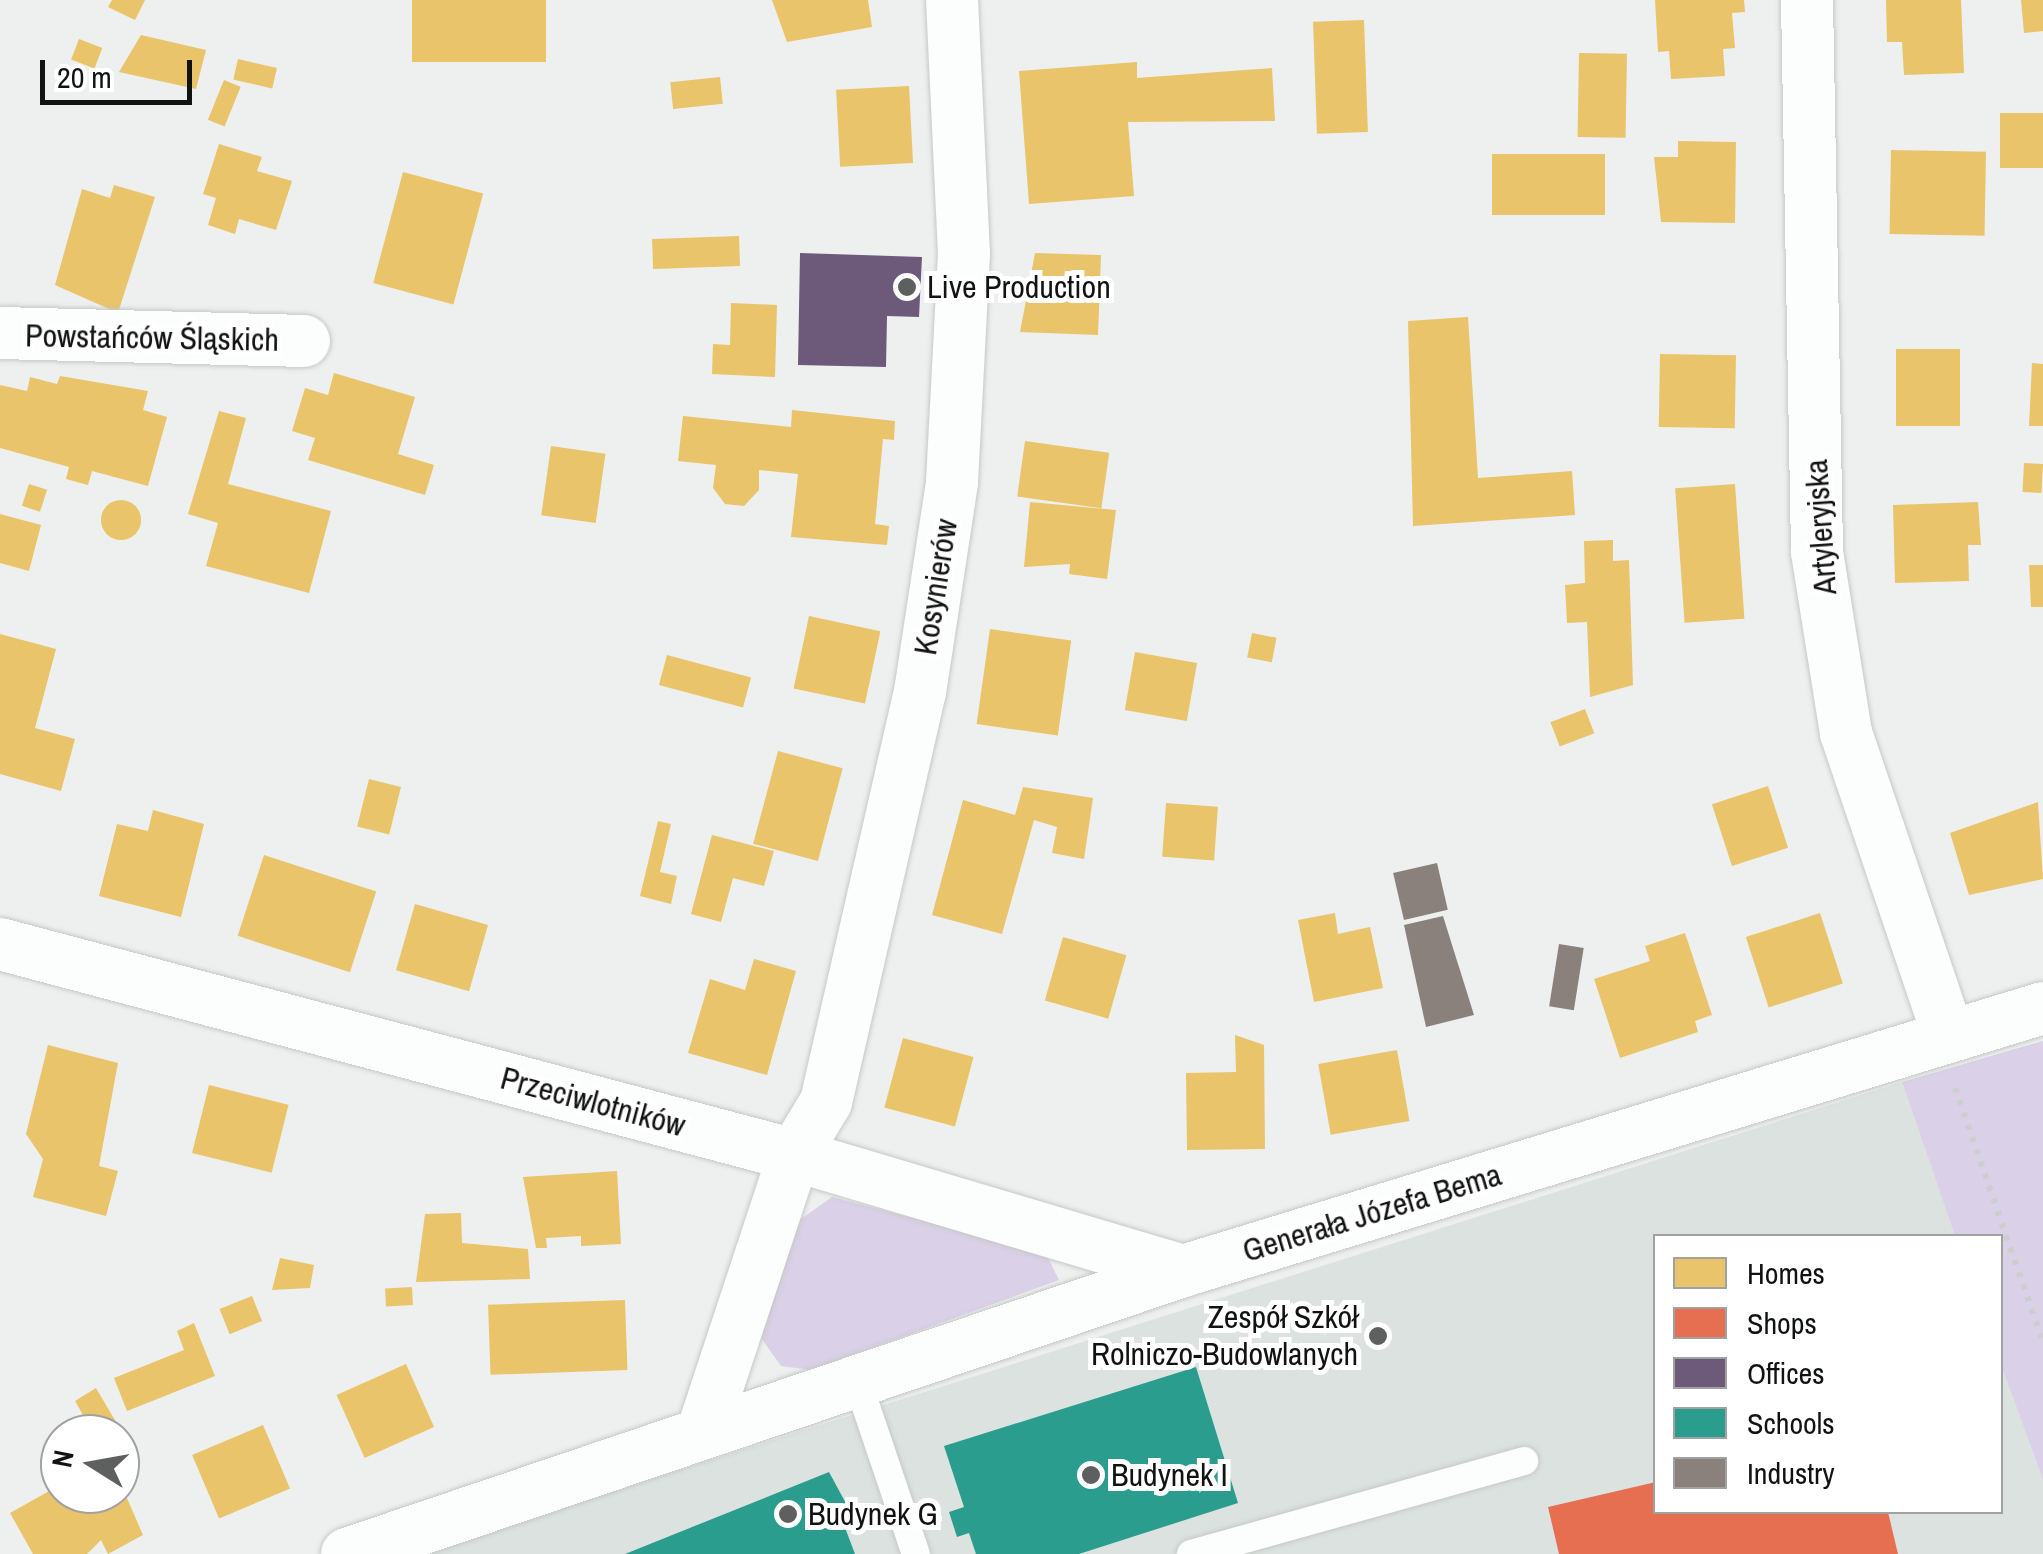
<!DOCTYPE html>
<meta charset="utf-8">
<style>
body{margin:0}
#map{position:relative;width:2043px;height:1554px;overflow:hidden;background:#edf0ef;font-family:"Archivo Narrow",sans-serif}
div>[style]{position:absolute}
.built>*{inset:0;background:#dbe2df}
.green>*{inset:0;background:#dad0e7}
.homes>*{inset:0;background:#e9c46a;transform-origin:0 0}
.round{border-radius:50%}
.shops>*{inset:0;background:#e76f51}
.offices>*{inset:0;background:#6d597a}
.schools>*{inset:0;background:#2a9d8f}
.industry>*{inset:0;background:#8a817c;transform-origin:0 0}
.path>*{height:6px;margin-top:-3px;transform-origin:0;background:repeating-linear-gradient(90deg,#cdcece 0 5px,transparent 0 13px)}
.roads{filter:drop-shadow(0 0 2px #c6c8c7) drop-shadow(0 0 2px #c6c8c7)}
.service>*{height:28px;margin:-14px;padding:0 14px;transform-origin:14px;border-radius:14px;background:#fcfdfd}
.minor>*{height:52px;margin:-26px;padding:0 26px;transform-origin:26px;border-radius:26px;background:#fcfdfd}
.dots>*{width:28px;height:28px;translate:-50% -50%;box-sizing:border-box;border:5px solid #fff;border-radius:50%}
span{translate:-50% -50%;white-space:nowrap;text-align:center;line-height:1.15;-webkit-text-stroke:10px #fff;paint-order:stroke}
.poi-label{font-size:32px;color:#111312}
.left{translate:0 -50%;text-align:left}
.right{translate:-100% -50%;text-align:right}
.street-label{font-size:32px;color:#111312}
.legend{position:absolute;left:1653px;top:1234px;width:350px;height:280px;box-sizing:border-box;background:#fff;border:2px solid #a0a1a0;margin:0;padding:12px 18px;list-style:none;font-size:30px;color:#111312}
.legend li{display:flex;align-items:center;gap:20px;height:50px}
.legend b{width:50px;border:2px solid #a0a1a0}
.north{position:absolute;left:40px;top:1414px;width:100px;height:100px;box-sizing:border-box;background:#fff;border:2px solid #a0a1a0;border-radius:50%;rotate:281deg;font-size:28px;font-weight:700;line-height:40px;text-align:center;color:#111312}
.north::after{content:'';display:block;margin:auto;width:35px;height:45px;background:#5e605f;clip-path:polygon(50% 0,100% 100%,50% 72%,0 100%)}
.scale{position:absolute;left:40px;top:60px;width:152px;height:45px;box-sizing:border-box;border:5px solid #111312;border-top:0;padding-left:12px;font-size:30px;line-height:35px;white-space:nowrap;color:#111312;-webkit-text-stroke:8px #fff;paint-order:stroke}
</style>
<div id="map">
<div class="built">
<div style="clip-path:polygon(1902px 1082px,1955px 1236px,1656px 1236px,1656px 1512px,2000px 1512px,2001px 1365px,2043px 1480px,2043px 1554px,414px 1554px)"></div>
</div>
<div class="green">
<div style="clip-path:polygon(2043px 1041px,2043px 1480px,2001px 1365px,2000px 1236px,1955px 1236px,1902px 1082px)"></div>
<div style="clip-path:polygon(832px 1197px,1045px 1252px,1059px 1280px,811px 1370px,781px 1366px,757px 1332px,797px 1222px)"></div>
</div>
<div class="homes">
<div style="clip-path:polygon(112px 0,145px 0,135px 20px,108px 7px)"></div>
<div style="left:412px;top:0;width:134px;height:62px"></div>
<div style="clip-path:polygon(772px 0,868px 0,872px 27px,787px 42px)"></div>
<div style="clip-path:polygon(1655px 0,1744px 0,1745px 12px,1732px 13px,1735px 48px,1723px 49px,1725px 76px,1671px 79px,1669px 51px,1658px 52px)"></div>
<div style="clip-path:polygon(1886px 0,1961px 0,1964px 73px,1904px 75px,1902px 42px,1887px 42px)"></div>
<div style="clip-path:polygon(2021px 0,2043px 0,2043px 31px,2024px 33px)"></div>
<div style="left:1364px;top:20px;width:112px;height:51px;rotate:88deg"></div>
<div style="clip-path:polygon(141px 35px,206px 50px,196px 89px,119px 72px)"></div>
<div style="left:79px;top:39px;width:25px;height:22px;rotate:21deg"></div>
<div style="left:1579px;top:53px;width:48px;height:84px;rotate:1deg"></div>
<div style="left:238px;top:59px;width:40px;height:21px;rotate:13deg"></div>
<div style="clip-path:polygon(1137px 62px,1137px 78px,1272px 68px,1275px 121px,1128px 122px,1134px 196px,1029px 204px,1019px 71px)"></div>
<div style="left:720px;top:77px;width:27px;height:50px;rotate:84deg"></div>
<div style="left:224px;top:80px;width:18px;height:43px;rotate:22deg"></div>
<div style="left:909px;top:86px;width:77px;height:73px;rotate:87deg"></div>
<div style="left:2000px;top:113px;width:43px;height:55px"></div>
<div style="clip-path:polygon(1678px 141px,1736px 142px,1735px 223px,1661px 222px,1654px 157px,1678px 157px)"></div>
<div style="clip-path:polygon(219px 144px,262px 157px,257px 171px,292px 181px,276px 230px,239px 219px,235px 234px,208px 225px,216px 198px,203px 194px)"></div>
<div style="left:1891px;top:150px;width:95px;height:84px;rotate:1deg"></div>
<div style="left:1492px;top:154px;width:113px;height:61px"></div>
<div style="left:403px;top:172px;width:83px;height:115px;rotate:15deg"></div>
<div style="clip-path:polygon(114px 185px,155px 197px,118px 313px,55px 285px,82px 189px,110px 198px)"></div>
<div style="left:739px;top:236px;width:30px;height:87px;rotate:88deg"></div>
<div style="clip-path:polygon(1035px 253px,1101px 255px,1098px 335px,1020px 332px)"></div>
<div style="clip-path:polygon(731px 303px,777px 305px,775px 377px,712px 374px,713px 344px,730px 345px)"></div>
<div style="clip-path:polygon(1468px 317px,1478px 478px,1572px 471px,1575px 515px,1413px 526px,1408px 321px)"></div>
<div style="left:1896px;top:349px;width:64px;height:77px"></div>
<div style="left:1660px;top:354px;width:76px;height:73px;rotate:1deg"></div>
<div style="clip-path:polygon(2032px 363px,2043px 364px,2043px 426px,2029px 426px)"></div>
<div style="clip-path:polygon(334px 373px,415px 397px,398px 454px,434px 465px,425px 495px,308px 460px,315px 438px,292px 431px,305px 388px,328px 395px)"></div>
<div style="clip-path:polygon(60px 376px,148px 391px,143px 410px,167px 417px,148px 486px,92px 471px,88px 485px,66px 479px,69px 467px,0 448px,0 385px,27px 391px,30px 377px,57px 384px)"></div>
<div style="clip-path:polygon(792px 410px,895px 421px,894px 440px,883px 439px,875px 524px,889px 526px,887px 545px,791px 537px,798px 474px,759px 470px,759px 490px,744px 506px,725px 504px,713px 488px,716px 465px,678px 461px,683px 416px,791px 427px)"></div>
<div style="clip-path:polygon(219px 411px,246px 418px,228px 484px,331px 511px,309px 593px,206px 566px,218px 523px,188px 514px)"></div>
<div style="left:1025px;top:441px;width:85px;height:56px;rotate:8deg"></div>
<div style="left:551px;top:446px;width:55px;height:70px;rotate:8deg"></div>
<div style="left:2024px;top:463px;width:19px;height:29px;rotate:3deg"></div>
<div style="left:29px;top:484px;width:19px;height:23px;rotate:18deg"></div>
<div style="left:1735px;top:484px;width:135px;height:60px;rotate:86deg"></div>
<div class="round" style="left:101px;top:500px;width:40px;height:40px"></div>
<div style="clip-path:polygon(1030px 502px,1116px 510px,1107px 579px,1069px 574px,1070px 564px,1024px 567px)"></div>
<div style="clip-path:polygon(1978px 502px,1981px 545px,1968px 545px,1969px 581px,1895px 583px,1893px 505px)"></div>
<div style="clip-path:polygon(0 514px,41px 525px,29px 571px,0 563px)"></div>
<div style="clip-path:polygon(1613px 540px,1613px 561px,1629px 560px,1633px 685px,1590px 697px,1587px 622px,1567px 623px,1565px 585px,1585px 583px,1584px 541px)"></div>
<div style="clip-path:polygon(2029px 565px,2043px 565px,2043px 607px,2031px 607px)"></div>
<div style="left:809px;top:616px;width:73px;height:74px;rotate:12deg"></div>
<div style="left:990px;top:629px;width:82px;height:96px;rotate:8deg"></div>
<div style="left:1252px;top:633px;width:25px;height:25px;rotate:11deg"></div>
<div style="clip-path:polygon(0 634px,56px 649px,35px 728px,75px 739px,61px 791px,0 774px)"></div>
<div style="left:1135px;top:652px;width:63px;height:59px;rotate:10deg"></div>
<div style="left:667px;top:655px;width:87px;height:31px;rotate:15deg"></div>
<div style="left:1585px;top:709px;width:26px;height:37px;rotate:69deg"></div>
<div style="left:778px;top:751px;width:67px;height:96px;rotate:15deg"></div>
<div style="left:369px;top:779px;width:33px;height:49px;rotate:14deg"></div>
<div style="left:1768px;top:786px;width:65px;height:59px;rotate:72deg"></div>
<div style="clip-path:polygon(1023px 787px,1093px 798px,1084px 859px,1052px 853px,1057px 827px,1034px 820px,1002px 934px,932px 915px,963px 800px,1015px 815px)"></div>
<div style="clip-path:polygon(2038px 802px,2043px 879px,1969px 895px,1950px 833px)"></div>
<div style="left:1166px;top:803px;width:52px;height:54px;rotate:4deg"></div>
<div style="clip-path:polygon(153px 810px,204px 824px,181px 917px,99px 896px,117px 824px,148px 831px)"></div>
<div style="clip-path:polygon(658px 821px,671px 824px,660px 872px,677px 876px,671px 904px,640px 896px)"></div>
<div style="clip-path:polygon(712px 835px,774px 851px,764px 886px,733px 878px,721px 922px,691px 914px)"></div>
<div style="left:264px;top:855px;width:118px;height:85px;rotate:18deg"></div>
<div style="left:415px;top:904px;width:76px;height:69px;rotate:16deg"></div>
<div style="clip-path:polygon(1335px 913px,1338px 934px,1370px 927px,1383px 988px,1314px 1002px,1298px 920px)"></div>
<div style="left:1820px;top:913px;width:74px;height:78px;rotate:72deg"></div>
<div style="clip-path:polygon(1685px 933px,1712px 1015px,1695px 1021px,1698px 1032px,1620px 1058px,1594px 979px,1650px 961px,1645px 946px)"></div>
<div style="left:1063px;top:937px;width:66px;height:66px;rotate:16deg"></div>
<div style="clip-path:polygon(754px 959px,796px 971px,767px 1075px,688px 1053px,710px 979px,745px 990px)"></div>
<div style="clip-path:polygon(1235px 1035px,1264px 1045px,1265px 1149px,1187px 1150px,1186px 1073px,1236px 1072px)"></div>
<div style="left:903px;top:1038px;width:73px;height:72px;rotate:15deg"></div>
<div style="clip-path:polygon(48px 1045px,118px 1063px,99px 1166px,118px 1171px,106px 1216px,33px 1197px,43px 1159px,26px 1134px)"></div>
<div style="left:1397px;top:1050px;width:72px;height:80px;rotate:80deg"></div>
<div style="left:209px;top:1085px;width:82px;height:70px;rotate:14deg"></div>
<div style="clip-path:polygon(617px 1171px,621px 1244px,581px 1246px,581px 1236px,546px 1238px,547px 1248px,536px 1248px,523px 1177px)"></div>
<div style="clip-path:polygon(461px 1213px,462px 1243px,528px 1249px,530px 1279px,416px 1282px,425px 1214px)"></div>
<div style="clip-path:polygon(280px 1258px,314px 1265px,310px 1288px,272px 1290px)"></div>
<div style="left:412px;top:1287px;width:18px;height:27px;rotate:87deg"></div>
<div style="left:252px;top:1296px;width:27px;height:35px;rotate:68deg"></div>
<div style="left:625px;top:1300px;width:70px;height:137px;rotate:88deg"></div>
<div style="clip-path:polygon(194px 1323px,215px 1376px,127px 1411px,114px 1378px,184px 1350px,177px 1331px)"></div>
<div style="left:406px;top:1364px;width:69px;height:76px;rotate:66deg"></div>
<div style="clip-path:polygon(96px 1388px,119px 1427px,107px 1434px,94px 1434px,75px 1401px)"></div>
<div style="left:263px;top:1425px;width:69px;height:77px;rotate:67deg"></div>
<div style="clip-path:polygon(120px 1482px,143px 1535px,108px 1554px,101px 1540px,87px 1554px,33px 1554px,10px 1513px,60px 1485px,60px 1494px,120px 1494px)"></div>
</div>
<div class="shops">
<div style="clip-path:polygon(1656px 1482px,1656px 1512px,1888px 1512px,1898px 1554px,1559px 1554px,1548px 1507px)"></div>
</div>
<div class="offices">
<div style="clip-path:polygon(800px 253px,922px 257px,919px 317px,887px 316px,886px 367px,798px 365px)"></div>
</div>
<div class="schools">
<div style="clip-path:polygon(1196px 1367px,1238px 1503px,1079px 1554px,976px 1554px,969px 1533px,957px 1537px,949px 1512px,964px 1507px,944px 1446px)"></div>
<div style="clip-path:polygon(829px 1472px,855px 1520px,844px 1525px,855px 1554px,625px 1554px)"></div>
</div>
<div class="industry">
<div style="left:1437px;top:863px;width:48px;height:45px;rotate:77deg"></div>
<div style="clip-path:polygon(1443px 916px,1474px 1015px,1426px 1027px,1404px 925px)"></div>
<div style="left:1559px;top:944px;width:25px;height:63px;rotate:9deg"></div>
</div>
<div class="path">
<div style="left:1955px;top:1088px;width:269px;rotate:70.9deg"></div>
</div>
<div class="roads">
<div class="service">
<div style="left:856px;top:1377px;width:187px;rotate:71.3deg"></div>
<div style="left:1191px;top:1554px;width:346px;rotate:-15.6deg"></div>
</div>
<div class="minor">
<div style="left:1807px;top:0;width:552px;rotate:88.96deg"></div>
<div style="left:1817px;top:552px;width:183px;rotate:80.9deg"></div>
<div style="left:1846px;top:733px;width:319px;rotate:71.3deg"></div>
<div style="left:0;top:333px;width:304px;rotate:1.5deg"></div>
<div style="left:0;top:944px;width:822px;rotate:14.88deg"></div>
<div style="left:794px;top:1155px;width:406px;rotate:16.6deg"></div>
<div style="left:704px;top:1427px;width:287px;rotate:-71.7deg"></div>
<div style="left:794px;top:1155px;width:62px;rotate:-58.9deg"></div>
<div style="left:826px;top:1102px;width:421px;rotate:-77.1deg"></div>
<div style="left:920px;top:692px;width:212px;rotate:-81.3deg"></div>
<div style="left:952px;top:482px;width:228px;rotate:-87deg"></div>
<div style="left:964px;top:254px;width:254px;rotate:-92.7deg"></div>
<div style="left:347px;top:1554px;width:883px;rotate:-18.7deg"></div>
<div style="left:1183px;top:1271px;width:899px;rotate:-17deg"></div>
</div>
</div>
<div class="dots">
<div style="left:907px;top:287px;background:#5e605f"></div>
<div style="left:1378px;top:1336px;background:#5e605f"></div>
<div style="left:1091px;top:1475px;background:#5e605f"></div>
<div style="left:788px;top:1514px;background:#5e605f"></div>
</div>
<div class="poi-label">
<span class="left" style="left:927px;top:287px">Live Production</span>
<span class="right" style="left:1358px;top:1336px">Zespół Szkół<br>Rolniczo-Budowlanych</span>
<span class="left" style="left:1111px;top:1475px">Budynek I</span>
<span class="left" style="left:808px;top:1514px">Budynek G</span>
</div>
<div class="street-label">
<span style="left:152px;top:338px;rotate:1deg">Powstańców Śląskich</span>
<span style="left:1821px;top:527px;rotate:-94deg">Artyleryjska</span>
<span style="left:936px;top:587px;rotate:-81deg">Kosynierów</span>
<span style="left:593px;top:1102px;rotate:15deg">Przeciwlotników</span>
<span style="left:1372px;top:1213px;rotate:-17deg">Generała Józefa Bema</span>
</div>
<ul class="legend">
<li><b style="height:28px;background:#e9c46a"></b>Homes</li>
<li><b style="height:28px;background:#e76f51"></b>Shops</li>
<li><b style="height:28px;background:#6d597a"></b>Offices</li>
<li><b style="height:28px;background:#2a9d8f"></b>Schools</li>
<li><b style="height:28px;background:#8a817c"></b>Industry</li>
</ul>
<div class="north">N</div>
<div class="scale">20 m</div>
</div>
